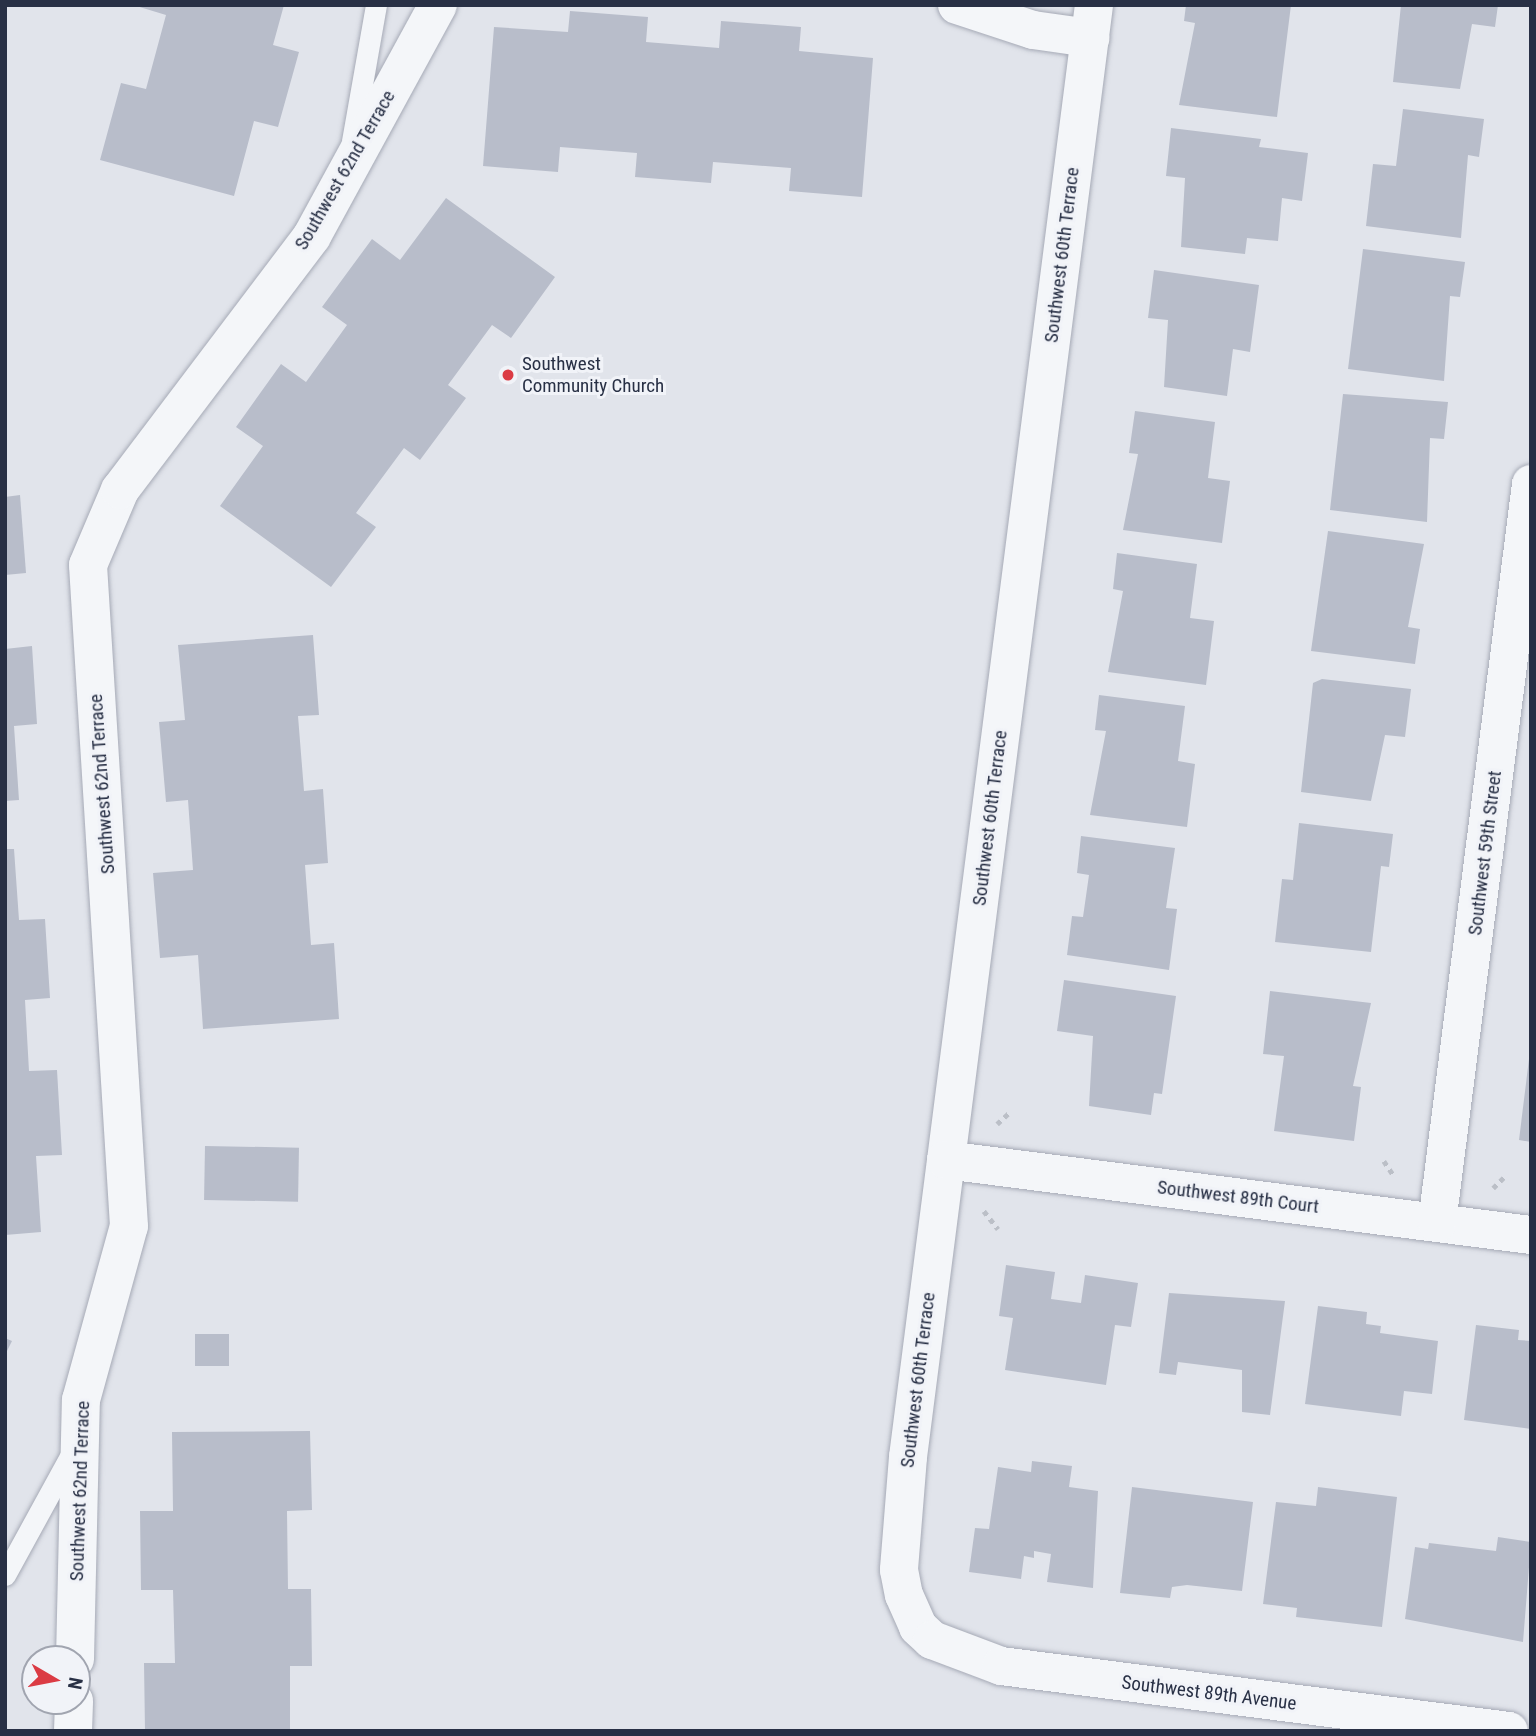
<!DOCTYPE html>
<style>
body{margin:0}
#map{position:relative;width:1536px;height:1736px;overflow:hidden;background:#e1e4eb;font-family:"Roboto Condensed",sans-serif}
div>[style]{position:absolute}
.building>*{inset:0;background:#b8bdca;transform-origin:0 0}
.path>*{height:4.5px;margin-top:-2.25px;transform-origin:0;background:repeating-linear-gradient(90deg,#bbbfc7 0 5px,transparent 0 10px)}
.roads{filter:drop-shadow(0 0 2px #a6aab6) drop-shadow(0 0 2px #a6aab6)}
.lane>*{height:21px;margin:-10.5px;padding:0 10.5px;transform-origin:10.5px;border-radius:10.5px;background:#f4f6f9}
.street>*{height:38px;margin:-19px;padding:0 19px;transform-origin:19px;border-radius:19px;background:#f4f6f9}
.dots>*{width:19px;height:19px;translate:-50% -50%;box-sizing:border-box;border:4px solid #f1f3f8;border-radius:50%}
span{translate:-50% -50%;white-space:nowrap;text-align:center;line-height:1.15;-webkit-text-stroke:6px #f1f3f8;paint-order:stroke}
.street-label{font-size:19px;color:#283045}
.poi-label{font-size:19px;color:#283045}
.left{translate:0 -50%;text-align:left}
.frame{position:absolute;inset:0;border:7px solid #283045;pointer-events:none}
.north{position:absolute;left:21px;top:1645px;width:70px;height:70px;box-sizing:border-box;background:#f1f3f8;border:2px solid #a1a5b0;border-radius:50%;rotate:100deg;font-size:19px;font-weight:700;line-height:28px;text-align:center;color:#283045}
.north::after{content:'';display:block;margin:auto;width:24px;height:32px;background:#db3b44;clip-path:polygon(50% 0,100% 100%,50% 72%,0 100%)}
</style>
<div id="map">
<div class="building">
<div style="clip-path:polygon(133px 5px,284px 5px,273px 45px,299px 52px,278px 127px,254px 121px,234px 196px,100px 160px,121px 83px,146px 89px,166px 15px)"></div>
<div style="clip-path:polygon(1186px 5px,1291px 5px,1277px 117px,1179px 105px,1195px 23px,1184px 21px)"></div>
<div style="clip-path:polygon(1401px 5px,1498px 5px,1495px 27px,1472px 24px,1460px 89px,1393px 82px)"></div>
<div style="clip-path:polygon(570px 11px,648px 17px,646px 42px,719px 48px,721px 21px,801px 27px,799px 51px,873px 58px,862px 197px,789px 191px,791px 168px,713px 162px,711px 183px,635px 177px,637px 153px,560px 147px,558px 172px,483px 166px,494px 27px,568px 32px)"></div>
<div style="clip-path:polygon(1403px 109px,1484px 119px,1479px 157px,1468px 155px,1461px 238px,1366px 226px,1373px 164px,1396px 166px)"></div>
<div style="clip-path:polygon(1171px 128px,1261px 139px,1259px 147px,1308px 153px,1302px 201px,1282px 198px,1278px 241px,1247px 238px,1245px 254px,1181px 247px,1185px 178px,1166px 176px)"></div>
<div style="clip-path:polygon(446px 198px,555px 277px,511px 338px,492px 325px,448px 385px,466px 398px,420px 460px,404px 448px,356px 513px,376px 527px,331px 587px,220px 506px,263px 446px,236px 427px,281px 364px,306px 382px,347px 325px,322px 307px,372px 239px,400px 260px)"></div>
<div style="clip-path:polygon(1363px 249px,1465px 262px,1460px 297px,1450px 296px,1444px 381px,1348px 369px)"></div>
<div style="clip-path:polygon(1154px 270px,1259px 285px,1250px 352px,1233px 349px,1227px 396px,1164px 387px,1168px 320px,1148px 318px)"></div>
<div style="clip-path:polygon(1343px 394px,1448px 402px,1444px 439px,1430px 438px,1427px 522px,1330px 510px)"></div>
<div style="clip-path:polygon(1135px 411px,1215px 422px,1208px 478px,1230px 481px,1222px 543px,1123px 530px,1138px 454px,1129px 453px)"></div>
<div style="clip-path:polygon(20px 495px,26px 573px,5px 575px,5px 497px)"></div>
<div style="clip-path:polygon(1328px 531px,1424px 544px,1408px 627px,1420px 629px,1415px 664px,1311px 651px)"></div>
<div style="clip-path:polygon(1117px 553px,1197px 564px,1190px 618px,1214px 621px,1206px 685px,1108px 672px,1123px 591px,1113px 589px)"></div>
<div style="clip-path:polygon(313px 635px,319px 715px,298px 716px,304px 791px,323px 789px,328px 863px,305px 865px,311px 945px,334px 943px,339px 1019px,203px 1029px,198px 955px,160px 958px,153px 873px,193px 870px,188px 800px,166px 802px,159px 722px,185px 720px,178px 645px)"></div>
<div style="clip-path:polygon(32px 646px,37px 724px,14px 726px,19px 800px,5px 801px,5px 649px)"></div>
<div style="clip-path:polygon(1322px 679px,1411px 689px,1405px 737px,1385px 735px,1371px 801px,1301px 792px,1313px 683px)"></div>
<div style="clip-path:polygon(1099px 695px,1185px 706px,1178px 761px,1195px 764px,1187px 827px,1090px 815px,1106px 731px,1095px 730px)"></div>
<div style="clip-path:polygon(1299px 823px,1393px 834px,1389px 867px,1381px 866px,1371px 952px,1275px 942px,1282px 879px,1293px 880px)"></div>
<div style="clip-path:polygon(1081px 836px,1175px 848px,1166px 908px,1177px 909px,1169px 970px,1067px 955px,1072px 916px,1083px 917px,1089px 875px,1077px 873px)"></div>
<div style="clip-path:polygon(5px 849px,14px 849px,19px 920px,45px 919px,50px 998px,25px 1000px,29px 1071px,57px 1070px,62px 1155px,36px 1156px,41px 1232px,5px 1235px)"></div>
<div style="clip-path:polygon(1064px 980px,1176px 996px,1162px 1094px,1154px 1093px,1151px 1115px,1089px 1106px,1093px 1036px,1057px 1031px)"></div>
<div style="clip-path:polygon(1270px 991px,1371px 1003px,1353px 1086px,1361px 1087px,1354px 1141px,1274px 1131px,1284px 1056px,1263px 1054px)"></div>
<div style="clip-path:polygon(1529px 1059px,1531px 1059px,1531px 1142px,1519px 1140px)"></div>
<div style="left:205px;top:1146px;width:94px;height:54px;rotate:1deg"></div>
<div style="clip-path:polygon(1006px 1265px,1055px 1272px,1051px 1299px,1081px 1303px,1085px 1275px,1138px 1283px,1131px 1327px,1115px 1325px,1106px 1385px,1005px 1370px,1013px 1318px,999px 1316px)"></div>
<div style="clip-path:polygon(1169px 1293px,1285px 1301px,1270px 1415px,1242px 1412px,1242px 1370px,1178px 1362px,1176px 1375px,1159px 1373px)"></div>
<div style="clip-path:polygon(1318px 1306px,1367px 1312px,1366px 1324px,1381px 1326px,1380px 1333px,1438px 1341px,1432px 1394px,1404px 1391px,1401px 1416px,1305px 1404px)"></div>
<div style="clip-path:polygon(1476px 1325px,1519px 1330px,1518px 1340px,1531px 1341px,1531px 1429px,1464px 1420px)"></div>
<div style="left:195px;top:1334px;width:34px;height:32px"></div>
<div style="clip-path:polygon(5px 1338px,12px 1341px,5px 1355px)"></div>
<div style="clip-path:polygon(310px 1431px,312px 1510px,287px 1511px,288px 1589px,311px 1589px,312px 1666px,290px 1666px,290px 1731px,145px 1731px,144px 1663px,175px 1663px,173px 1590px,141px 1590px,140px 1511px,173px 1511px,172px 1432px)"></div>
<div style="clip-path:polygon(1032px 1461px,1072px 1466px,1069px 1487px,1098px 1491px,1093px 1588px,1047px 1582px,1051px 1554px,1034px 1551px,1034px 1558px,1024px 1556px,1021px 1579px,969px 1572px,975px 1528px,989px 1529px,998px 1467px,1031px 1472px)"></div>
<div style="clip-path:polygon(1132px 1487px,1253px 1502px,1242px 1591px,1187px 1585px,1172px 1587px,1170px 1598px,1120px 1593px)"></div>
<div style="clip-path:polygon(1318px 1487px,1397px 1497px,1382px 1627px,1296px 1617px,1297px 1608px,1263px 1604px,1276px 1502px,1316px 1506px)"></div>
<div style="clip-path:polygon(1498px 1537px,1531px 1542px,1523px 1642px,1405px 1619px,1415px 1547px,1428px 1549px,1429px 1543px,1496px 1551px)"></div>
</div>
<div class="path">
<div style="left:997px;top:1124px;width:19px;rotate:-43deg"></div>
<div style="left:1384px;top:1161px;width:18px;rotate:56deg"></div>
<div style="left:1493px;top:1188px;width:17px;rotate:-45deg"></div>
<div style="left:984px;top:1211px;width:23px;rotate:52deg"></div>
</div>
<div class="roads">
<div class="lane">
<div style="left:352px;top:141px;width:138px;rotate:-80deg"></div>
<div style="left:5px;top:1575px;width:144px;rotate:-61.3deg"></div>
</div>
<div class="street">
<div style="left:957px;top:5px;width:80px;rotate:18.2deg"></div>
<div style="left:1033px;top:30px;width:58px;rotate:8deg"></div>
<div style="left:1094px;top:5px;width:1464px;rotate:97.3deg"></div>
<div style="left:908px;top:1457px;width:113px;rotate:94.6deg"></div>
<div style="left:899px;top:1570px;width:25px;rotate:79deg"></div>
<div style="left:904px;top:1595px;width:35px;rotate:66deg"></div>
<div style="left:918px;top:1627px;width:19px;rotate:43deg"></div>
<div style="left:932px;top:1640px;width:74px;rotate:20.6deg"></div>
<div style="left:1001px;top:1666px;width:512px;rotate:7.29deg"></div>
<div style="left:946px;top:1160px;width:590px;rotate:7.31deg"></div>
<div style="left:1437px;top:1223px;width:745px;rotate:-82.75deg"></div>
<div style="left:75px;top:1659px;width:259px;rotate:-88.7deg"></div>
<div style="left:81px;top:1400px;width:180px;rotate:-74.6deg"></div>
<div style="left:129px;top:1226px;width:662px;rotate:-93.55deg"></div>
<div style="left:88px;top:565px;width:82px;rotate:-66.9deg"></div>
<div style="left:120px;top:490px;width:318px;rotate:-52.9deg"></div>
<div style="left:312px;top:236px;width:263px;rotate:-61.4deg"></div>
<div style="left:73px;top:1731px;width:30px;rotate:-88deg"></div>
</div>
</div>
<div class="dots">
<div style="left:508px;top:375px;background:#db3b44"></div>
</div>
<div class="street-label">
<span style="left:345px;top:170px;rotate:-60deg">Southwest 62nd Terrace</span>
<span style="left:1062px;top:255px;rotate:-83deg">Southwest 60th Terrace</span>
<span style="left:102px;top:784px;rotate:-94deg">Southwest 62nd Terrace</span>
<span style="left:990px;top:818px;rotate:-83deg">Southwest 60th Terrace</span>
<span style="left:1485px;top:853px;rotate:-83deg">Southwest 59th Street</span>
<span style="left:1238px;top:1197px;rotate:7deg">Southwest 89th Court</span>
<span style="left:918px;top:1380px;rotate:-83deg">Southwest 60th Terrace</span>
<span style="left:80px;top:1491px;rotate:-88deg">Southwest 62nd Terrace</span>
<span style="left:1209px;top:1693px;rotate:7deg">Southwest 89th Avenue</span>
</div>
<div class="poi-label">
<span class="left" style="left:522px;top:375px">Southwest<br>Community Church</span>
</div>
<div class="frame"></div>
<div class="north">N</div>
</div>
